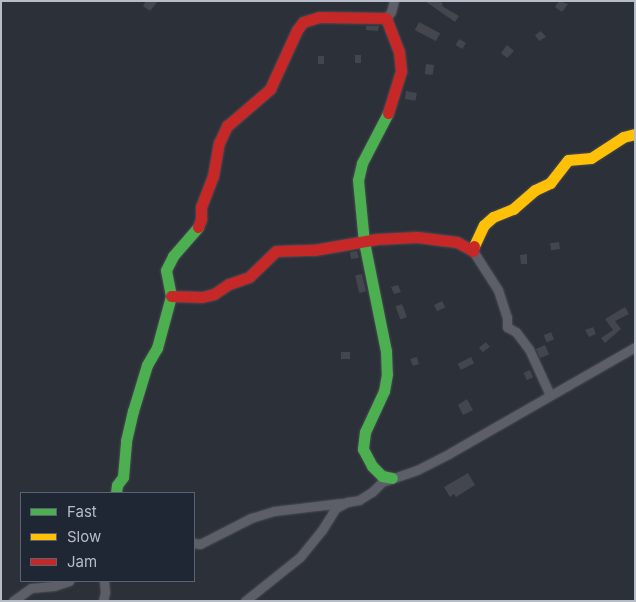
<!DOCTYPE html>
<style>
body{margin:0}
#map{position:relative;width:636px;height:602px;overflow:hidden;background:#2c3039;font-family:Inter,sans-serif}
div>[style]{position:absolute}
.building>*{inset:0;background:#43464d;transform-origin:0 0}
.roads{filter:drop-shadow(0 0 1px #484b52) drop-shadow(0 0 1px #484b52)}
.street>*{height:9px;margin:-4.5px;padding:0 4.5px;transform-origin:4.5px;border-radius:4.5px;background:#5c5f67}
.fast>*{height:11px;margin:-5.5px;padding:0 5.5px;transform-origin:5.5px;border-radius:5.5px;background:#4caf50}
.slow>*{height:11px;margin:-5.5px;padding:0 5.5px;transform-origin:5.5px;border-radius:5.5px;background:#ffc107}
.jam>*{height:11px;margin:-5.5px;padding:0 5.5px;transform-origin:5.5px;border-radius:5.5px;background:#c62828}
span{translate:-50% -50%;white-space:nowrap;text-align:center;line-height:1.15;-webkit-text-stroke:4px #1f2634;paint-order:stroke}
.frame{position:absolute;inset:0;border:2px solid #b6bdc9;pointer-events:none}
.legend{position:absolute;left:20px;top:492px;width:175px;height:90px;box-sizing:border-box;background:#1f2634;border:1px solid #5b6270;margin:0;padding:6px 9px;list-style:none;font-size:15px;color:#b6bdc9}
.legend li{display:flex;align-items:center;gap:10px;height:25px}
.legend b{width:25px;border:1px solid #5b6270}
</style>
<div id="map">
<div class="building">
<div style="clip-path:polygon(146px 1px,158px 1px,150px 11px,143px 6px)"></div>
<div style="clip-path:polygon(425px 1px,440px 1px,443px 4px,442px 6px,459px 16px,455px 22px)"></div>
<div style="clip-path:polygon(559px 1px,568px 4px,562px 12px,555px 7px)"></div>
<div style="left:419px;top:22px;width:24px;height:9px;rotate:28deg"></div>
<div style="clip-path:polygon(366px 26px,379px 26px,378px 31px,366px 30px)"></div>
<div style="clip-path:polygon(541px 31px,546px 37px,539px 41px,535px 35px)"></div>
<div style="left:459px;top:39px;width:8px;height:7px;rotate:30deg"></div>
<div style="clip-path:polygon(507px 45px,514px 51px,507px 58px,501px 53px)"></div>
<div style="left:355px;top:55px;width:6px;height:8px"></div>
<div style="left:324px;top:56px;width:8px;height:6px;rotate:90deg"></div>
<div style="left:426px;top:64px;width:8px;height:10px;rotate:7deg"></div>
<div style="left:406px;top:91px;width:11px;height:8px;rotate:10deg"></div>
<div style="left:559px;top:242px;width:7px;height:9px;rotate:82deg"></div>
<div style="clip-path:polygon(357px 251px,359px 258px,351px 259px,350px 252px)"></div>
<div style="clip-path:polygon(527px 254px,527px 264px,521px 264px,520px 255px)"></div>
<div style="left:362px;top:274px;width:18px;height:7px;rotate:77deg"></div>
<div style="clip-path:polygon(398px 285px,401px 292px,394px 294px,391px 287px)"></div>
<div style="left:442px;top:301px;width:7px;height:9px;rotate:63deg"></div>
<div style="left:402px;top:304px;width:14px;height:7px;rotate:69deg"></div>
<div style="clip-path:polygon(625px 307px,629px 314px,615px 321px,621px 329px,605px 343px,601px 338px,613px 330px,605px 319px)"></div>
<div style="clip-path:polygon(593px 327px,596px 334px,589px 337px,585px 330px)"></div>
<div style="left:551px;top:332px;width:8px;height:8px;rotate:67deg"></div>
<div style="left:486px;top:342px;width:6px;height:9px;rotate:51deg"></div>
<div style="left:545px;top:345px;width:10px;height:10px;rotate:66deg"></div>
<div style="left:341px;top:352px;width:9px;height:7px"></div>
<div style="clip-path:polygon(417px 357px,419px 364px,413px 366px,410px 359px)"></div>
<div style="left:471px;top:357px;width:7px;height:15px;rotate:63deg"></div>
<div style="left:530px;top:370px;width:8px;height:7px;rotate:67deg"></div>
<div style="clip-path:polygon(467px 399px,473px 410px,463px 415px,458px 405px)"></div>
<div style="clip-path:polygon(468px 473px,475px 485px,456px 497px,454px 494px,450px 497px,444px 487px)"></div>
</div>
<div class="roads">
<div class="street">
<div style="left:386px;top:18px;width:8px;rotate:-50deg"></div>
<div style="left:391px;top:12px;width:11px;rotate:-75deg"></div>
<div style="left:473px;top:251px;width:46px;rotate:57.3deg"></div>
<div style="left:498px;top:290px;width:28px;rotate:72deg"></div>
<div style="left:507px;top:317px;width:10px;rotate:90deg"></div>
<div style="left:507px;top:327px;width:10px;rotate:29deg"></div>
<div style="left:516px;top:332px;width:21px;rotate:53deg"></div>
<div style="left:529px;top:349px;width:51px;rotate:65.5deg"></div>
<div style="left:194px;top:543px;width:6px;rotate:9deg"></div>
<div style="left:200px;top:544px;width:57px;rotate:-27deg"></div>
<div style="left:251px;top:518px;width:24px;rotate:-17deg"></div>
<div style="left:274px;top:511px;width:68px;rotate:-6.7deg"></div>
<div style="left:13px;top:601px;width:22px;rotate:-36deg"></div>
<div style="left:31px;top:588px;width:23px;rotate:-5deg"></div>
<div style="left:54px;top:586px;width:16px;rotate:-18deg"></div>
<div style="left:103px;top:601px;width:9px;rotate:-77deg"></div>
<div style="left:105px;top:592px;width:11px;rotate:-95deg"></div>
<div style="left:245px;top:601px;width:70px;rotate:-38.7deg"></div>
<div style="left:300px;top:557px;width:35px;rotate:-51deg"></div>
<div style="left:322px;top:530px;width:26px;rotate:-58deg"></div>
<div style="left:336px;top:508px;width:13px;rotate:-29deg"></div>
<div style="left:347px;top:502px;width:12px;rotate:-9deg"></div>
<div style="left:359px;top:500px;width:15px;rotate:-32deg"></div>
<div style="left:372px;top:492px;width:14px;rotate:-45deg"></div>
<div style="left:382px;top:482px;width:37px;rotate:-19deg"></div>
<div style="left:417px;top:470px;width:37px;rotate:-27deg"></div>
<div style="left:450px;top:453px;width:213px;rotate:-29.8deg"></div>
</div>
<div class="fast">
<div style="left:388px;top:113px;width:56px;rotate:117.5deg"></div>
<div style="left:362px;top:163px;width:17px;rotate:103deg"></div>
<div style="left:358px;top:180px;width:62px;rotate:84.5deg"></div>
<div style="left:364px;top:242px;width:111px;rotate:78.6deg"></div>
<div style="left:386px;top:351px;width:23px;rotate:88deg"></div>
<div style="left:387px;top:374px;width:17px;rotate:100deg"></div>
<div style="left:384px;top:391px;width:45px;rotate:114.9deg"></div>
<div style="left:365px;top:432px;width:17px;rotate:97deg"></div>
<div style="left:363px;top:449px;width:19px;rotate:62deg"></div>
<div style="left:372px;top:466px;width:14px;rotate:45deg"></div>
<div style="left:382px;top:476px;width:10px;rotate:11deg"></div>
<div style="left:116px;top:493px;width:8px;rotate:-83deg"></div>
<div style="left:117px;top:485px;width:10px;rotate:-53deg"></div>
<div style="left:123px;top:477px;width:36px;rotate:-85deg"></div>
<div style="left:126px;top:441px;width:31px;rotate:-77deg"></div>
<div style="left:133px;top:411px;width:48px;rotate:-73.1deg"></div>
<div style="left:147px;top:365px;width:20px;rotate:-60deg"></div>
<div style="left:157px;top:348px;width:54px;rotate:-74.9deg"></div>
<div style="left:171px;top:296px;width:26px;rotate:-101deg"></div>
<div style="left:166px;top:270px;width:16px;rotate:-63deg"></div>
<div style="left:173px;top:256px;width:38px;rotate:-49deg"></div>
</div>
<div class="slow">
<div style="left:474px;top:246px;width:23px;rotate:-65deg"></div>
<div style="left:484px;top:225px;width:12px;rotate:-42deg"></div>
<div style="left:493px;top:217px;width:22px;rotate:-22deg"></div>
<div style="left:513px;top:209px;width:29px;rotate:-41deg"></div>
<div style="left:535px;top:190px;width:17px;rotate:-25deg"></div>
<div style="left:550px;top:183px;width:29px;rotate:-52deg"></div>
<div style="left:568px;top:160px;width:23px;rotate:-5deg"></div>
<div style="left:591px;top:158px;width:38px;rotate:-33deg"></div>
<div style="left:623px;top:137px;width:12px;rotate:-14deg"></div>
</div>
<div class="jam">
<div style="left:198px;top:227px;width:9px;rotate:-69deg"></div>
<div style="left:201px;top:219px;width:12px;rotate:-90deg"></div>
<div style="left:201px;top:207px;width:33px;rotate:-69deg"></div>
<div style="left:213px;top:176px;width:34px;rotate:-80deg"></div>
<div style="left:219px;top:143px;width:19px;rotate:-65deg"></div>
<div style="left:227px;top:126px;width:57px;rotate:-40.7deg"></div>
<div style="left:270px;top:89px;width:65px;rotate:-65.4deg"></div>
<div style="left:297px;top:30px;width:10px;rotate:-53deg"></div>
<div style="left:303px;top:22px;width:17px;rotate:-17deg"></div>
<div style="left:319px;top:17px;width:67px;rotate:0.9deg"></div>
<div style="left:386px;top:18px;width:36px;rotate:69deg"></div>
<div style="left:399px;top:52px;width:19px;rotate:84deg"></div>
<div style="left:401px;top:71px;width:44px;rotate:107.2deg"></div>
<div style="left:171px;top:296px;width:31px;rotate:2deg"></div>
<div style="left:202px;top:297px;width:12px;rotate:-14deg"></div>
<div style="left:214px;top:294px;width:18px;rotate:-34deg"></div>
<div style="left:229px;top:284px;width:21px;rotate:-19deg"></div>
<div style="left:249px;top:277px;width:37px;rotate:-44deg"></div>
<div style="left:276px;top:251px;width:38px;rotate:-2deg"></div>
<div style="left:314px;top:250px;width:64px;rotate:-9.9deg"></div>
<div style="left:377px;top:239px;width:40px;rotate:-2.9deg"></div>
<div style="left:417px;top:237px;width:40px;rotate:7.1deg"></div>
<div style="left:457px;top:242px;width:18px;rotate:29deg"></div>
<div style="left:473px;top:251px;width:5px;rotate:-79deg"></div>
</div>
</div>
<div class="frame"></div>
<ul class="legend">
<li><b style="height:6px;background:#4caf50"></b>Fast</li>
<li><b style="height:6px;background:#ffc107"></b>Slow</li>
<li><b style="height:6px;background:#c62828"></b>Jam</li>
</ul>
</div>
